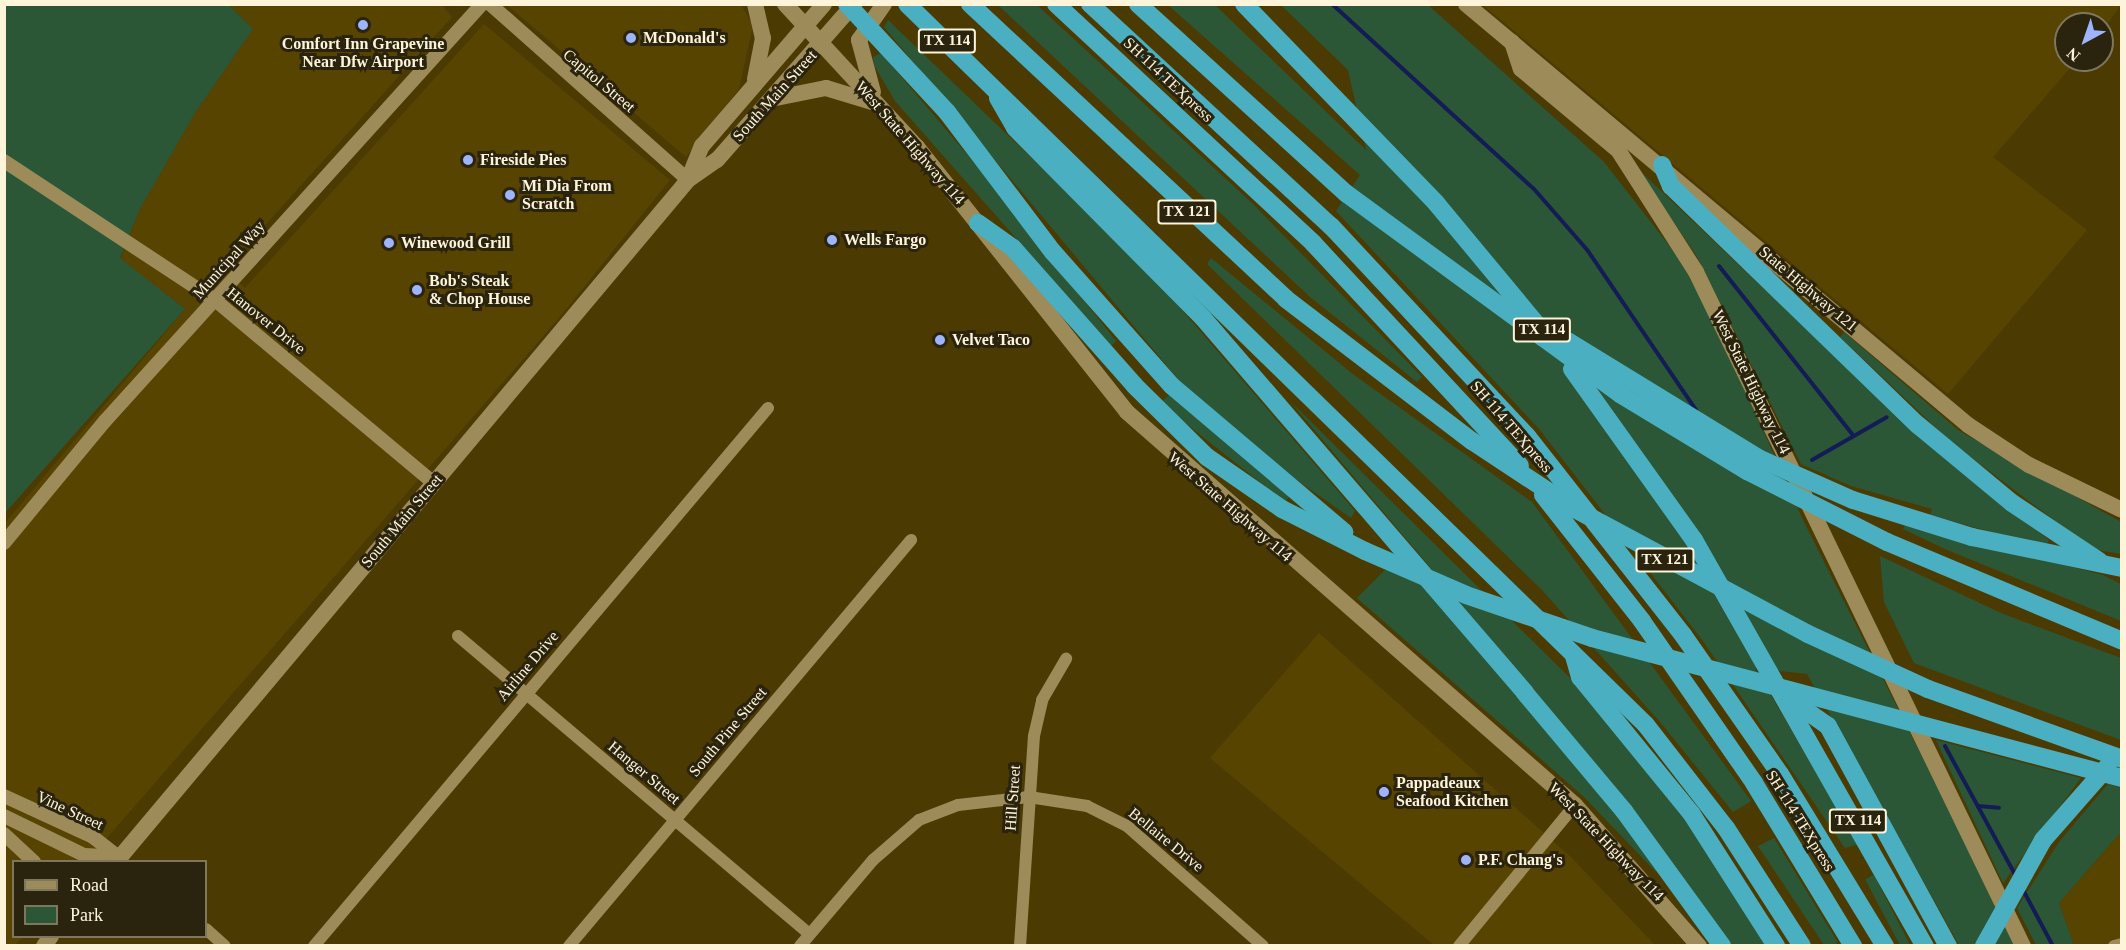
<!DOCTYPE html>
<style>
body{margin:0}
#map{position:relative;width:2126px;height:950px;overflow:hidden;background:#4b3b03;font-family:Georgia,serif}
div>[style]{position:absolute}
.built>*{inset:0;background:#574400}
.green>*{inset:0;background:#2b5737}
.stream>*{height:4px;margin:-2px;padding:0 2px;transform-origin:2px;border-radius:2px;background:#141c55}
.minor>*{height:12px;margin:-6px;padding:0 6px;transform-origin:6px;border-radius:6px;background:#9d8b59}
.tertiary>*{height:14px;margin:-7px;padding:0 7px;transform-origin:7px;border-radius:7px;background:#9d8b59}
.secondary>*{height:16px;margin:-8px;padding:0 8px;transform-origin:8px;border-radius:8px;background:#9d8b59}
.motorway>*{height:18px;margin:-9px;padding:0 9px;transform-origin:9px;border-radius:9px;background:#49afc1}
.dots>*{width:16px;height:16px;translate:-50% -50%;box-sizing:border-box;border:3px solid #2a230e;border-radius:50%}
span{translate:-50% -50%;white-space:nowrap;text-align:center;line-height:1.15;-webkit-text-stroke:6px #2a230e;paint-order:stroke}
.shield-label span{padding:2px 4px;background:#2a230e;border:2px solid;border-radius:4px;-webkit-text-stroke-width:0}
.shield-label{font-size:15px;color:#fdf4da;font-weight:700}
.poi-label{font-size:16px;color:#fdf4da;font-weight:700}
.left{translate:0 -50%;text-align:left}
.street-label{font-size:16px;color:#fdf4da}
.frame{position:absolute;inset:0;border:6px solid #fdf4da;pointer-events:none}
.legend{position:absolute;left:12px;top:860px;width:195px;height:78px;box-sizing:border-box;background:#2a230e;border:2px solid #7e7760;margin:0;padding:8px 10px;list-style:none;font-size:18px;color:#fdf4da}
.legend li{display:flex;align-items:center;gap:12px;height:30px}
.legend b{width:30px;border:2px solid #7e7760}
.north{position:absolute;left:2054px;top:12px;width:60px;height:60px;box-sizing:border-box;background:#2a230e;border:2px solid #7e7760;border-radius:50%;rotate:220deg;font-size:16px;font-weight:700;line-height:24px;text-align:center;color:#fdf4da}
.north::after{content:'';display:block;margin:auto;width:21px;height:27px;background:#9eb4fd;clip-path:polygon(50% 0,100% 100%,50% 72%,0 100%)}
</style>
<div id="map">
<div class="built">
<div style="clip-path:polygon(229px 5px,442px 5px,452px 17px,225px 270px,245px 288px,484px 24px,670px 180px,559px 318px,87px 861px,14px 862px,14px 936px,23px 937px,15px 945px,5px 946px,5px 523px,185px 309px,120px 259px,140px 209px,195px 113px,253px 29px)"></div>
<div style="clip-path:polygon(507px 5px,741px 5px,753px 25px,739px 89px,686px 157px)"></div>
<div style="clip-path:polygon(1483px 5px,2121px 5px,2102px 31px,2102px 24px,2066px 24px,2066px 60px,2077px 60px,1993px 157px,2087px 230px,1948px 394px)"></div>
<div style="clip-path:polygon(1319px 633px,1572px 858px,1655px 945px,1434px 945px,1210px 758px)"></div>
<div style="clip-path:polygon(2121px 832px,2121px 945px,2074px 945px,2059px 903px)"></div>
</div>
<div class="green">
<div style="clip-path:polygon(5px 5px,229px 5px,253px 29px,195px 113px,140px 209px,120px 258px,185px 309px,5px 513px)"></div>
<div style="clip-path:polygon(998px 5px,1037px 5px,1252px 203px,1422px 377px,1417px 382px,1310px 297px)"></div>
<div style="clip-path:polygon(1168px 5px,1215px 5px,1366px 150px,1348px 70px,1281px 5px,1428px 5px,1604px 162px,1678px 257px,1716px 325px,1803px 520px,2017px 945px,1959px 945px,1807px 674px,1755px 668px,1858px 844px,1845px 848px,1703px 641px,1540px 430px,1336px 211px,1360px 175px)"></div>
<div style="clip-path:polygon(888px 20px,1145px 267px,1355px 511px,1351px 518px,1294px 478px,1183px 385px,884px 27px)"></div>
<div style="clip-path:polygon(881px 53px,993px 185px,1116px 341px,1111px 346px,895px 101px,874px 65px,873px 57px)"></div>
<div style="clip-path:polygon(1637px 168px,1914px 432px,2049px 540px,2045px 547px,1930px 515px,1932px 509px,1851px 486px,1801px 464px,1696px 255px)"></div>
<div style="clip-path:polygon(1211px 258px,1354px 375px,1532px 502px,1751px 801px,1733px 812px,1661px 723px,1541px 589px,1207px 264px)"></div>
<div style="clip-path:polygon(1844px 332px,1958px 430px,2121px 522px,2121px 554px,2092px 549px,1950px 441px,1840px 337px)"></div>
<div style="clip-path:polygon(1170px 394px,1289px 497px,1285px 502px,1160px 403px)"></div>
<div style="clip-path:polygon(1289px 400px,1569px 677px,1684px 818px,1767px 945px,1732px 945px,1613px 784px)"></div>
<div style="clip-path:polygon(1906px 524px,2103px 575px,2121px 584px,2121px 621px,1945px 549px,1903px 529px)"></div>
<div style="clip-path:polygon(1399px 556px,1660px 868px,1656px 872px,1583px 796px,1357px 598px)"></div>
<div style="clip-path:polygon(1880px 556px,2001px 613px,2121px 658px,2121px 740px,1914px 663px,1884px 602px)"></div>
<div style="clip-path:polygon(1936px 740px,2081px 778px,2003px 883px)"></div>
<div style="clip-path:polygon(2108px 784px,2121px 788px,2121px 832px,2059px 903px,2074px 945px,2036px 945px,2017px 908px,2059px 842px)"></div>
<div style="clip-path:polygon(1774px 838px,1837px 941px,1836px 945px,1824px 945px,1758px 846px)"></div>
<div style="clip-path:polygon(1874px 875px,1910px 945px,1900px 945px,1885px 917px,1865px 879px)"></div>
</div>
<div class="stream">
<div style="left:1332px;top:4px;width:274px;rotate:42.5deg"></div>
<div style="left:1534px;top:189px;width:82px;rotate:48.9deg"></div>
<div style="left:1588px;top:251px;width:192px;rotate:55.8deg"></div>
<div style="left:1719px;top:266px;width:214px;rotate:51.6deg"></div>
<div style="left:1812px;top:460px;width:86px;rotate:-29.8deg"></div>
<div style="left:1945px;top:746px;width:148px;rotate:61.4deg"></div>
<div style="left:1978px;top:806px;width:21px;rotate:5deg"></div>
<div style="left:2022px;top:888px;width:66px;rotate:61.9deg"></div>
</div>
<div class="minor">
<div style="left:458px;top:636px;width:460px;rotate:40.3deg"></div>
<div style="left:206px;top:929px;width:25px;rotate:42deg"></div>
<div style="left:314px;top:946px;width:704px;rotate:-49.84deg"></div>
<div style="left:569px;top:946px;width:531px;rotate:-49.89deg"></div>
<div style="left:800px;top:946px;width:113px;rotate:-49.7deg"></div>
<div style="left:873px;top:860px;width:61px;rotate:-41deg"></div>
<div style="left:919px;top:820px;width:42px;rotate:-21deg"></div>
<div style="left:958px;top:805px;width:71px;rotate:-6.4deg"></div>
<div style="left:1029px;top:797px;width:59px;rotate:8.8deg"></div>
<div style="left:1087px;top:806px;width:45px;rotate:26.6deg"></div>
<div style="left:1127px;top:826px;width:181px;rotate:41.4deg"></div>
<div style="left:1020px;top:946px;width:210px;rotate:-86.2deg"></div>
<div style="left:1034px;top:736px;width:37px;rotate:-77deg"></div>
<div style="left:1042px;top:700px;width:48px;rotate:-59.7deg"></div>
<div style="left:1459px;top:946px;width:183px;rotate:-50.6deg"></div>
<div style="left:2114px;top:946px;width:8px;rotate:-14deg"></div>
</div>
<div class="tertiary">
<div style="left:490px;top:4px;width:265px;rotate:41.6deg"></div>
<div style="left:4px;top:161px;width:253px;rotate:33.4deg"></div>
<div style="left:215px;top:300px;width:285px;rotate:39.9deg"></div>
<div style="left:4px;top:543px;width:158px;rotate:-50.4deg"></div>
<div style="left:105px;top:421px;width:562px;rotate:-47.88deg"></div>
<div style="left:4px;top:796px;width:98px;rotate:24.7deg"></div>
<div style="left:93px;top:837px;width:34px;rotate:38deg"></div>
<div style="left:4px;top:816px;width:89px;rotate:26deg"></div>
<div style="left:84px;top:855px;width:35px;rotate:3deg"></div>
<div style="left:4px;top:834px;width:41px;rotate:43deg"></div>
</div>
<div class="secondary">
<div style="left:755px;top:4px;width:35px;rotate:77deg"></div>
<div style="left:763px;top:38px;width:42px;rotate:101deg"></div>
<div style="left:785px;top:4px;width:195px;rotate:47.3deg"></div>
<div style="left:917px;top:147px;width:338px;rotate:51.6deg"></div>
<div style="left:1127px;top:412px;width:596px;rotate:41.26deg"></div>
<div style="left:1575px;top:805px;width:188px;rotate:48.7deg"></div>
<div style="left:1466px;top:4px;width:655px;rotate:39.98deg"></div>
<div style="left:1968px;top:425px;width:73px;rotate:33.3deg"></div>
<div style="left:2029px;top:465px;width:103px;rotate:25.8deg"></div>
<div style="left:1512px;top:42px;width:28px;rotate:72deg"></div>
<div style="left:1521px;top:69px;width:126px;rotate:39.9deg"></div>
<div style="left:1618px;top:150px;width:145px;rotate:57.4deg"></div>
<div style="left:1696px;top:272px;width:749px;rotate:64.12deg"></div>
<div style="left:873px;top:92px;width:54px;rotate:-105.1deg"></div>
<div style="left:859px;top:40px;width:44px;rotate:-55.2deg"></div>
<div style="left:771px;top:99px;width:56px;rotate:-11.3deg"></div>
<div style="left:826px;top:88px;width:51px;rotate:17deg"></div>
<div style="left:688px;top:180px;width:37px;rotate:-68deg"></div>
<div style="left:702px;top:146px;width:187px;rotate:-49.3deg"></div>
<div style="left:116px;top:862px;width:890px;rotate:-50.01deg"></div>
<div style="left:688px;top:180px;width:35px;rotate:-35deg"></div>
<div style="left:717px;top:160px;width:208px;rotate:-48.7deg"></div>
<div style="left:44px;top:946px;width:12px;rotate:-55deg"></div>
</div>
<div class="motorway">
<div style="left:847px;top:4px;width:147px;rotate:47.2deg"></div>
<div style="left:947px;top:112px;width:176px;rotate:52.9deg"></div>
<div style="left:1053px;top:252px;width:179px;rotate:48.4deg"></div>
<div style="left:1172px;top:386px;width:226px;rotate:40.3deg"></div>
<div style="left:907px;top:4px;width:1032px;rotate:44.29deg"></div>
<div style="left:1646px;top:725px;width:130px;rotate:52.2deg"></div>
<div style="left:1726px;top:828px;width:140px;rotate:57.2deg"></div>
<div style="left:970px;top:4px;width:432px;rotate:43deg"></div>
<div style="left:1286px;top:299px;width:234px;rotate:37.4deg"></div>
<div style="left:1472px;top:441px;width:123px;rotate:33.4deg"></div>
<div style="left:1575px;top:509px;width:264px;rotate:28.2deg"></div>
<div style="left:1808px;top:634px;width:132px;rotate:24.6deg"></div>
<div style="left:1928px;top:689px;width:206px;rotate:19.8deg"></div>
<div style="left:1056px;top:4px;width:351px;rotate:42.9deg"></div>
<div style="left:1313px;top:243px;width:304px;rotate:47.1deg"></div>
<div style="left:1090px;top:4px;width:328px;rotate:42.7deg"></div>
<div style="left:1331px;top:226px;width:287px;rotate:47deg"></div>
<div style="left:1527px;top:436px;width:253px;rotate:51.9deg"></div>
<div style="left:1683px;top:635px;width:169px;rotate:55.1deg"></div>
<div style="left:1780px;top:774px;width:202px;rotate:58.6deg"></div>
<div style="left:1138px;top:4px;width:282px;rotate:42.3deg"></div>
<div style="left:1347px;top:194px;width:338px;rotate:36.2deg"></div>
<div style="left:1620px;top:394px;width:149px;rotate:31.2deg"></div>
<div style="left:1747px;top:471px;width:157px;rotate:26.9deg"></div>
<div style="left:1887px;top:542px;width:255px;rotate:22.8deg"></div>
<div style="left:1244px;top:4px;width:277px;rotate:46deg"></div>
<div style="left:1436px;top:203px;width:175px;rotate:50.3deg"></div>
<div style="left:998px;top:98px;width:34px;rotate:60deg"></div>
<div style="left:1015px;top:128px;width:267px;rotate:45.3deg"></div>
<div style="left:1203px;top:318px;width:494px;rotate:49.3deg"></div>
<div style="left:1525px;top:693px;width:154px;rotate:50deg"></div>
<div style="left:1624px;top:811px;width:167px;rotate:54deg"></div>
<div style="left:1662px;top:165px;width:23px;rotate:67deg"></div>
<div style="left:1671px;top:186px;width:344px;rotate:44.1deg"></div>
<div style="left:1918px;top:425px;width:122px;rotate:39.7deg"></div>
<div style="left:2012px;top:503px;width:105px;rotate:33.7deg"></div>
<div style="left:978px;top:223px;width:43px;rotate:35.5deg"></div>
<div style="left:1013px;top:248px;width:183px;rotate:48.5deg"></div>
<div style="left:1134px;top:385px;width:103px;rotate:44.6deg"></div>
<div style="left:1207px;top:457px;width:91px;rotate:34.7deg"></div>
<div style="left:1282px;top:509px;width:93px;rotate:26.8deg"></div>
<div style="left:1365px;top:551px;width:110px;rotate:23.5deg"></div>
<div style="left:1466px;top:595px;width:133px;rotate:18.8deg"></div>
<div style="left:1592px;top:638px;width:548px;rotate:14.8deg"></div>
<div style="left:1542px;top:337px;width:27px;rotate:10deg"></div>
<div style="left:1569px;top:342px;width:222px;rotate:31.5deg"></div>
<div style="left:1758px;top:458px;width:104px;rotate:23.9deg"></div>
<div style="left:1853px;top:500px;width:125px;rotate:17.3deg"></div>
<div style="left:1972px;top:537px;width:153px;rotate:11.7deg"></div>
<div style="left:1572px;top:369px;width:210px;rotate:54.5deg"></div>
<div style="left:1694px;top:540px;width:467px;rotate:60.4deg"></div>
<div style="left:1543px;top:495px;width:160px;rotate:51.8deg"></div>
<div style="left:1642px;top:621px;width:197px;rotate:55.3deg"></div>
<div style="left:1754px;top:783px;width:191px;rotate:58.7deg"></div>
<div style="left:1574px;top:656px;width:22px;rotate:74deg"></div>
<div style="left:1580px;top:677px;width:176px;rotate:50.8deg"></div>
<div style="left:1691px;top:813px;width:158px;rotate:57.4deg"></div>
<div style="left:1791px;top:700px;width:45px;rotate:35.1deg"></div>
<div style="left:1828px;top:726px;width:251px;rotate:61.4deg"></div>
<div style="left:1984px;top:946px;width:121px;rotate:-60.9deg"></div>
<div style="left:2043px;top:840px;width:98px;rotate:-48.7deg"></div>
</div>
<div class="dots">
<div style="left:363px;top:25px;background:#9eb4fd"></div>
<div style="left:631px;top:38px;background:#9eb4fd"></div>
<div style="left:468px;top:160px;background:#9eb4fd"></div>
<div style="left:510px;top:195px;background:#9eb4fd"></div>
<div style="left:832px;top:240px;background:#9eb4fd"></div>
<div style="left:389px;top:243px;background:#9eb4fd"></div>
<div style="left:417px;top:290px;background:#9eb4fd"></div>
<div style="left:940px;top:340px;background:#9eb4fd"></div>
<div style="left:1384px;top:792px;background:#9eb4fd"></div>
<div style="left:1466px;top:860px;background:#9eb4fd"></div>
</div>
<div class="shield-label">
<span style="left:947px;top:41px">TX 114</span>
<span style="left:1187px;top:212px">TX 121</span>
<span style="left:1542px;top:330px">TX 114</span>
<span style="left:1665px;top:560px">TX 121</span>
<span style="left:1858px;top:821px">TX 114</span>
</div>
<div class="poi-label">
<span class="left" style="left:643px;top:38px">McDonald's</span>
<span style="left:363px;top:53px">Comfort Inn Grapevine<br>Near Dfw Airport</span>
<span class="left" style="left:480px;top:160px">Fireside Pies</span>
<span class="left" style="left:522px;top:195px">Mi Dia From<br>Scratch</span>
<span class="left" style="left:844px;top:240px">Wells Fargo</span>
<span class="left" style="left:401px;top:243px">Winewood Grill</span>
<span class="left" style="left:429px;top:290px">Bob's Steak<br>&amp; Chop House</span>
<span class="left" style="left:952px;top:340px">Velvet Taco</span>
<span class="left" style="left:1396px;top:792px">Pappadeaux<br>Seafood Kitchen</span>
<span class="left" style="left:1478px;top:860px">P.F. Chang's</span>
</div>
<div class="street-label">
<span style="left:1168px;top:80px;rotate:43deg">SH 114 TEXpress</span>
<span style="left:599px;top:81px;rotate:40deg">Capitol Street</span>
<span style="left:775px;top:96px;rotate:-48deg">South Main Street</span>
<span style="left:910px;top:143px;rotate:49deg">West State Highway 114</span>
<span style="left:229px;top:260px;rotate:-48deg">Municipal Way</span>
<span style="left:1808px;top:289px;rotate:40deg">State Highway 121</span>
<span style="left:266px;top:321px;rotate:39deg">Hanover Drive</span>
<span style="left:1751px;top:382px;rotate:64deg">West State Highway 114</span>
<span style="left:1511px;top:427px;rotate:49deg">SH 114 TEXpress</span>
<span style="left:1230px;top:507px;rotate:41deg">West State Highway 114</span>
<span style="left:402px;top:521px;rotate:-50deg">South Main Street</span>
<span style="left:528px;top:666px;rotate:-50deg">Airline Drive</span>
<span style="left:728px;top:732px;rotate:-50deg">South Pine Street</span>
<span style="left:644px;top:773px;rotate:40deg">Hanger Street</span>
<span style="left:1013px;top:798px;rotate:-86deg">Hill Street</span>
<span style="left:70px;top:811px;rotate:25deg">Vine Street</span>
<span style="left:1800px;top:821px;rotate:58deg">SH 114 TEXpress</span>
<span style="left:1166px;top:840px;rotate:39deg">Bellaire Drive</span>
<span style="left:1606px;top:842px;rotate:46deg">West State Highway 114</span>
</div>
<div class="frame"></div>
<ul class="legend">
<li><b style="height:8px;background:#9d8b59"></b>Road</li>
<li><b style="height:16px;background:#2b5737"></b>Park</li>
</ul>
<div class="north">N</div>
</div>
